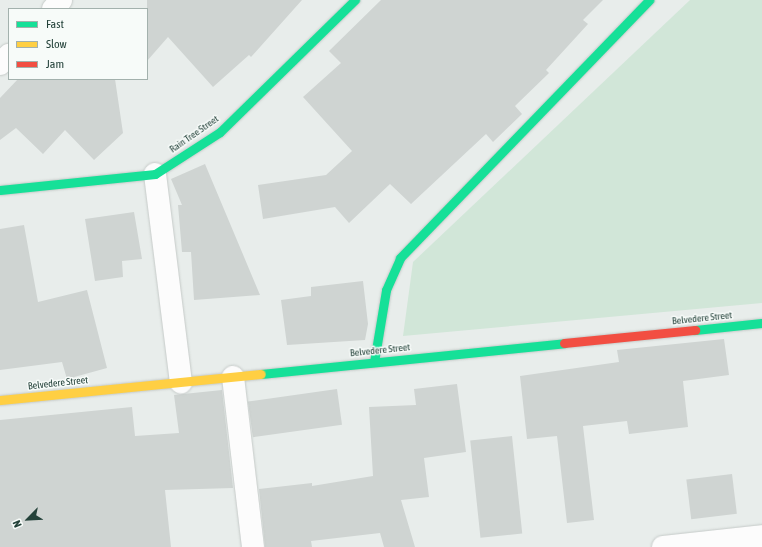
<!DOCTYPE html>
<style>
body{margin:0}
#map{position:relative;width:762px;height:547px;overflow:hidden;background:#e8edeb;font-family:"Asap Condensed",sans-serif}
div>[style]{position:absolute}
.green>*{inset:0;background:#d1e6d8}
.building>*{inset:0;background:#cfd4d2;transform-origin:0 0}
.roads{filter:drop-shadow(0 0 1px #c5cac8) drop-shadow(0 0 1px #c5cac8)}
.street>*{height:22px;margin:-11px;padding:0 11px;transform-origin:11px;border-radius:11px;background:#fcfcfc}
.fast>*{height:9px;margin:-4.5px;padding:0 4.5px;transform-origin:4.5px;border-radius:4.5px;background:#16e098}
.slow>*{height:9px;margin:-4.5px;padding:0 4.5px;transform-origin:4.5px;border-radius:4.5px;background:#ffcf43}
.jam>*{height:9px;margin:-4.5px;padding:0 4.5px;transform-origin:4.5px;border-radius:4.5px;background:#f24e42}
span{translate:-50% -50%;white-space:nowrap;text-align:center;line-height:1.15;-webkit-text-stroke:3px #f7fbf9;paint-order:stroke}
.street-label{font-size:10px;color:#24423a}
.legend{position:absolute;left:8px;top:8px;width:140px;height:72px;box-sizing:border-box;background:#f7fbf9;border:1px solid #a3b1ad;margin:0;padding:5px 7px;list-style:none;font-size:12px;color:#24423a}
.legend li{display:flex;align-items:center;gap:8px;height:20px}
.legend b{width:20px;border:1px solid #a3b1ad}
.north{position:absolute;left:8px;top:499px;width:40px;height:40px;-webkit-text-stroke:3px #f7fbf9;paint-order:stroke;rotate:246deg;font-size:11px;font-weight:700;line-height:16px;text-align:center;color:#24423a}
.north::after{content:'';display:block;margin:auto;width:14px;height:18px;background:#24423a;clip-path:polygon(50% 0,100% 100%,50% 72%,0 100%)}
</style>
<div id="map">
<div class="green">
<div style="clip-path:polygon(690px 0,762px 0,762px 303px,403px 336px,413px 262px)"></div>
</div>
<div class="building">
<div style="clip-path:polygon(147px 0,302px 0,251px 57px,249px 55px,213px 87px,168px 37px,147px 61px)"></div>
<div style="clip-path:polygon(381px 0,603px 0,583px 20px,588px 24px,546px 70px,549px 73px,515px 106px,522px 114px,493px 142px,486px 134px,411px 204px,390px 184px,349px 223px,335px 207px,263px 219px,258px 185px,326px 175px,352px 151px,303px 97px,341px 63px,329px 51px)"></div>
<div style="clip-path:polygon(18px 79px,115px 79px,123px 133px,94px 160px,65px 130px,43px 154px,16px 128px,0 140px,0 98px)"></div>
<div style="clip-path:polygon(205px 164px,260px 295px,194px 300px,191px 252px,182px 252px,178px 205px,182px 205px,171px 179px)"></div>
<div style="clip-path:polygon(134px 212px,142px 259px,122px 261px,123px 277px,95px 281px,85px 219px)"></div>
<div style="clip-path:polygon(24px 225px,38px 302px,87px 290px,107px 368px,67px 379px,62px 362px,0 370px,0 229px)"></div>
<div style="clip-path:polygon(363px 281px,368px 324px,365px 340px,287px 345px,281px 300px,311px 296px,311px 287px)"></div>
<div style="clip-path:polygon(724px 339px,729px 375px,683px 381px,688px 427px,629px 434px,627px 421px,583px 426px,594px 520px,567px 523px,557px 436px,527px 439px,520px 376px,619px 362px,617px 350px)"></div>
<div style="clip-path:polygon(457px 384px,466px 452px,424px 458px,429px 497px,401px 500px,415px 547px,384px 547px,380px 533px,311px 541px,312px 547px,265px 547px,259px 489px,312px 483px,312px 486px,373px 476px,369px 407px,416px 405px,414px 389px)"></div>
<div style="left:337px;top:389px;width:36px;height:90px;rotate:82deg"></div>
<div style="clip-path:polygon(222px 390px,233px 488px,165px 490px,171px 547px,0 547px,0 420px,132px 407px,135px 436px,179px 433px,174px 395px)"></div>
<div style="left:512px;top:436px;width:98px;height:42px;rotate:84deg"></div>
<div style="left:732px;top:474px;width:40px;height:46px;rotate:83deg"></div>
</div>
<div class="roads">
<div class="street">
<div style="left:53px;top:9px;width:12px;rotate:-48deg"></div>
<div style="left:0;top:64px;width:13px;rotate:-45deg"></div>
<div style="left:155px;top:174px;width:210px;rotate:82.9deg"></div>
<div style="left:233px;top:377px;width:171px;rotate:83.3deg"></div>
<div style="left:663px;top:547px;width:100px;rotate:-6.3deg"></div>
</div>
<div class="fast">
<div style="left:0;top:190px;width:156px;rotate:-5.9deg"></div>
<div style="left:155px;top:174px;width:77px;rotate:-32.9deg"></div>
<div style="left:220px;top:132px;width:189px;rotate:-44.4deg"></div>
<div style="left:695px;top:330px;width:67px;rotate:-6deg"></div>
<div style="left:374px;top:362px;width:73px;rotate:-80.5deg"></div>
<div style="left:386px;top:290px;width:35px;rotate:-66deg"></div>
<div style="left:400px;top:258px;width:359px;rotate:-46deg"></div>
<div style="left:261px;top:374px;width:305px;rotate:-5.8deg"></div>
</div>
<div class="slow">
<div style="left:0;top:400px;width:262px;rotate:-5.7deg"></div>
</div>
<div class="jam">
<div style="left:564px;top:343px;width:132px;rotate:-5.7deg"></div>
</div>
</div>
<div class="street-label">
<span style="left:194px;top:134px;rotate:-35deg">Rain Tree Street</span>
<span style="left:702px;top:318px;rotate:-6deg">Belvedere Street</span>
<span style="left:380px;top:350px;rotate:-6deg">Belvedere Street</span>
<span style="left:58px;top:383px;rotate:-6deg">Belvedere Street</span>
</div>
<ul class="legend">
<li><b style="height:5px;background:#16e098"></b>Fast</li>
<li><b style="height:5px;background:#ffcf43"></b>Slow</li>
<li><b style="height:5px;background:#f24e42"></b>Jam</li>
</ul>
<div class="north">N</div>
</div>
